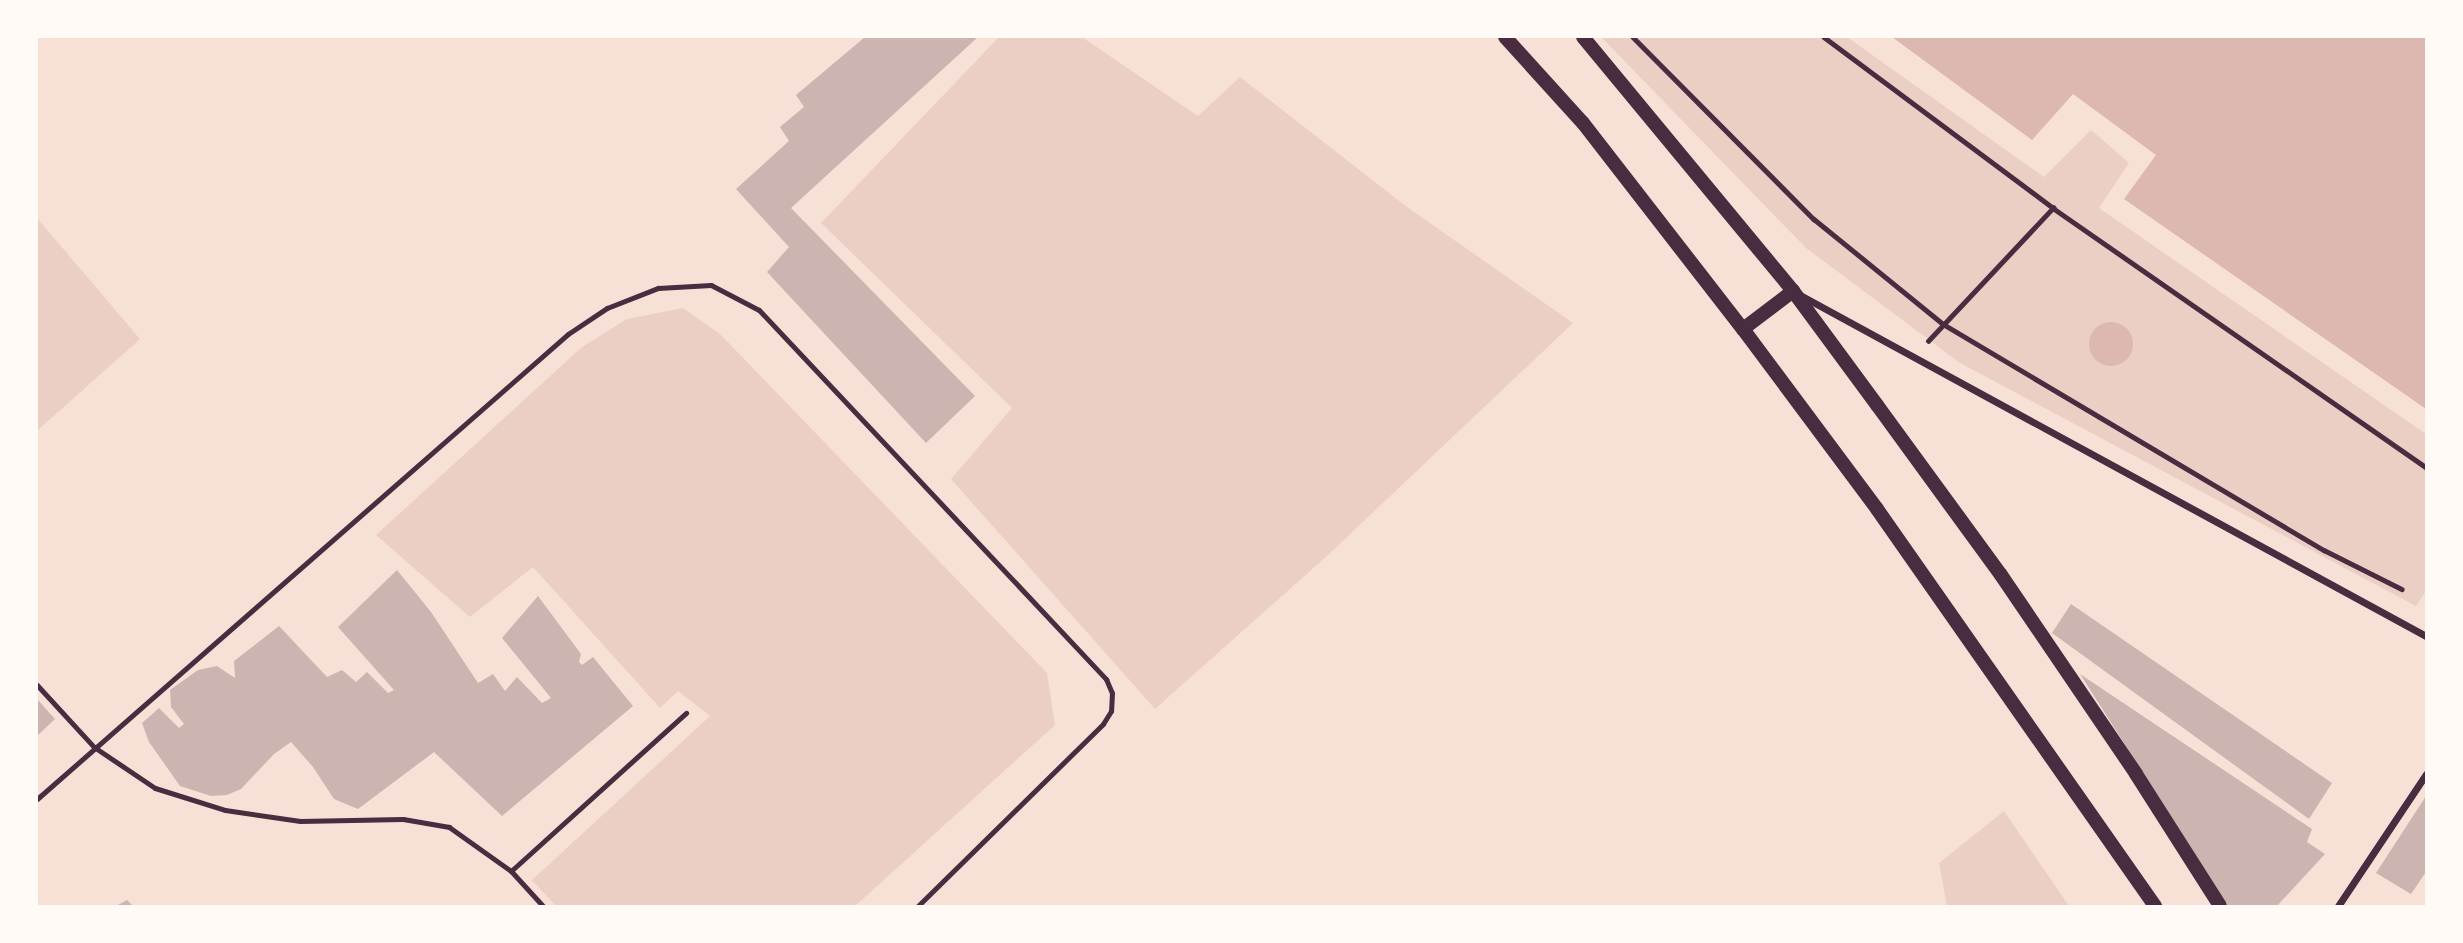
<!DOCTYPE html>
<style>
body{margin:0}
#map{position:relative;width:2463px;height:943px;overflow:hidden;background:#f7e1d7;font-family:"Work Sans",sans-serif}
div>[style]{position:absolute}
.green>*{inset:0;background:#ebcfc5}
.water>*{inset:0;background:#dcb8b0}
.round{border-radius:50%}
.building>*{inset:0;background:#ccb4b1}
.path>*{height:4.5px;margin:-2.25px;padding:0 2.25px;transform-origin:2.25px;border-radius:2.25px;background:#4a2c40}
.service>*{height:5px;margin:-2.5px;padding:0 2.5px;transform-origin:2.5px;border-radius:2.5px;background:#4a2c40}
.minor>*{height:7px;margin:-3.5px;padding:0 3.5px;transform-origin:3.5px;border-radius:3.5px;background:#4a2c40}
.secondary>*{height:14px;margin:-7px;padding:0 7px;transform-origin:7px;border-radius:7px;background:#4a2c40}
span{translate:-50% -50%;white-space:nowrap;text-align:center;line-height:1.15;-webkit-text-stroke:7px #fffaf5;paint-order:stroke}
.frame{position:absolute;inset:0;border:38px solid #fffaf5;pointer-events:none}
</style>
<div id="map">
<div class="green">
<div style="clip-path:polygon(999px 37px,1082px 37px,1198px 116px,1240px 77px,1407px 207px,1573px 323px,1328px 555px,1155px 709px,951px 479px,1012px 408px,821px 223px)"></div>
<div style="clip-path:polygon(1601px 37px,1847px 37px,2044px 177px,2091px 130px,2129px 163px,2099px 208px,2426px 434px,2426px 591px,2416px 606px,1960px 363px,1806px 248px)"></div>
<div style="clip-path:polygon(37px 218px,140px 339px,37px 431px)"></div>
<div style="clip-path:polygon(683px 308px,720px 334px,1047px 673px,1055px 725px,855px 906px,556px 906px,532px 880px,710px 716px,678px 691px,660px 708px,533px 567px,470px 617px,376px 535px,582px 347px,627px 319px)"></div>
<div style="clip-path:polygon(2004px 811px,2069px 906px,1947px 906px,1939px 863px)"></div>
</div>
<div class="water">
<div style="clip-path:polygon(1892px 37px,2426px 37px,2426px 409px,2124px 199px,2156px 155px,2073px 94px,2032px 140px)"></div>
<div class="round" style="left:2089px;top:322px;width:44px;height:44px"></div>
</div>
<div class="building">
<div style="clip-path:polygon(865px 37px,978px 37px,791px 208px,975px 396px,926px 443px,767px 272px,789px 247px,736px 189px,789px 141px,780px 127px,804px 107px,796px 95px)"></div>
<div style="clip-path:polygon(397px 570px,431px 612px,478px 683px,493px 674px,505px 691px,517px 677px,542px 703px,551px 698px,502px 638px,538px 596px,581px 654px,579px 662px,582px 665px,593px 657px,633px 706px,502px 816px,434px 752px,358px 809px,334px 799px,313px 767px,291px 742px,274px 754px,241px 789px,227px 795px,211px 796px,180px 786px,149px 742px,142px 723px,159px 708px,179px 728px,184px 724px,171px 707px,170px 690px,198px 670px,217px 666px,235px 678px,234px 661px,279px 626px,327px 677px,342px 670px,356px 682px,367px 672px,388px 693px,394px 690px,338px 627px)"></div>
<div style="clip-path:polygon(2071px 604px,2332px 783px,2309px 819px,2052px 633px)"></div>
<div style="clip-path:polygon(2080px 674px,2312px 829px,2307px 842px,2325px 854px,2277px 906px,2228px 906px)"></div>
<div style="clip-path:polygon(37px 699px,55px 719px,37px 736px)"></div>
<div style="clip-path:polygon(2426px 796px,2426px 872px,2411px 894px,2376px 873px)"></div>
<div style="clip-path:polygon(127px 900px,133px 906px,116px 906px)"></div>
</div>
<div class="path">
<div style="left:1633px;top:37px;width:257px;rotate:45.2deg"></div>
<div style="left:1814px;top:219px;width:166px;rotate:39.1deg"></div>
<div style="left:1943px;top:324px;width:443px;rotate:30.7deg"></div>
<div style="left:2324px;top:550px;width:87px;rotate:26.6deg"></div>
<div style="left:1824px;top:37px;width:286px;rotate:36.7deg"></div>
<div style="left:2053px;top:208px;width:454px;rotate:34.8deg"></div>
<div style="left:1928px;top:341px;width:183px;rotate:-46.8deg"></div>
</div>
<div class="service">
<div style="left:37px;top:685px;width:84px;rotate:47.4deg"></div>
<div style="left:94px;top:747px;width:73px;rotate:33.9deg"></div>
<div style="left:155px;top:788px;width:73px;rotate:17.4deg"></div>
<div style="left:225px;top:810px;width:76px;rotate:8.3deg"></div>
<div style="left:300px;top:821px;width:103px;rotate:-1.1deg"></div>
<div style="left:403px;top:819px;width:47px;rotate:9.9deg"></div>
<div style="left:449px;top:827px;width:76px;rotate:35.4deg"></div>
<div style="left:511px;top:871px;width:47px;rotate:47.6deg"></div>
<div style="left:37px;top:799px;width:706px;rotate:-41.21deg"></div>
<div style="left:568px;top:334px;width:47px;rotate:-33.7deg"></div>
<div style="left:607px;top:308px;width:55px;rotate:-21.4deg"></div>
<div style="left:658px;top:288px;width:53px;rotate:-3.2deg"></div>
<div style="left:711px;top:285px;width:54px;rotate:27.5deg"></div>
<div style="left:759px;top:310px;width:507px;rotate:46.76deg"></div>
<div style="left:1106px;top:679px;width:15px;rotate:67deg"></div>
<div style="left:1112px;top:693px;width:18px;rotate:93deg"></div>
<div style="left:1111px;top:711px;width:15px;rotate:122deg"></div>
<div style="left:1103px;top:724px;width:260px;rotate:135.5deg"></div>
<div style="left:511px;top:871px;width:236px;rotate:-42.1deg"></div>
</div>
<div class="minor">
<div style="left:1800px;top:295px;width:713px;rotate:28.58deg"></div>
<div style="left:2338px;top:906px;width:159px;rotate:-56.3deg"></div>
</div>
<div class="secondary">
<div style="left:1505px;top:37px;width:116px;rotate:47.8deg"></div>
<div style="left:1583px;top:123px;width:261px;rotate:52.2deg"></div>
<div style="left:1743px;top:329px;width:224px;rotate:53.3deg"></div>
<div style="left:1877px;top:509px;width:485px;rotate:55deg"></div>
<div style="left:1583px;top:37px;width:330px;rotate:50.4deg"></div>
<div style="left:1793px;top:291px;width:142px;rotate:53.6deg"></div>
<div style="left:1877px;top:405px;width:210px;rotate:53.9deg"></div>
<div style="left:2001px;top:575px;width:240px;rotate:55.8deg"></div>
<div style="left:2136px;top:774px;width:156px;rotate:57.5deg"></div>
<div style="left:1743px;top:329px;width:63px;rotate:-37.2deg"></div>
</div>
<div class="frame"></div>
</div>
